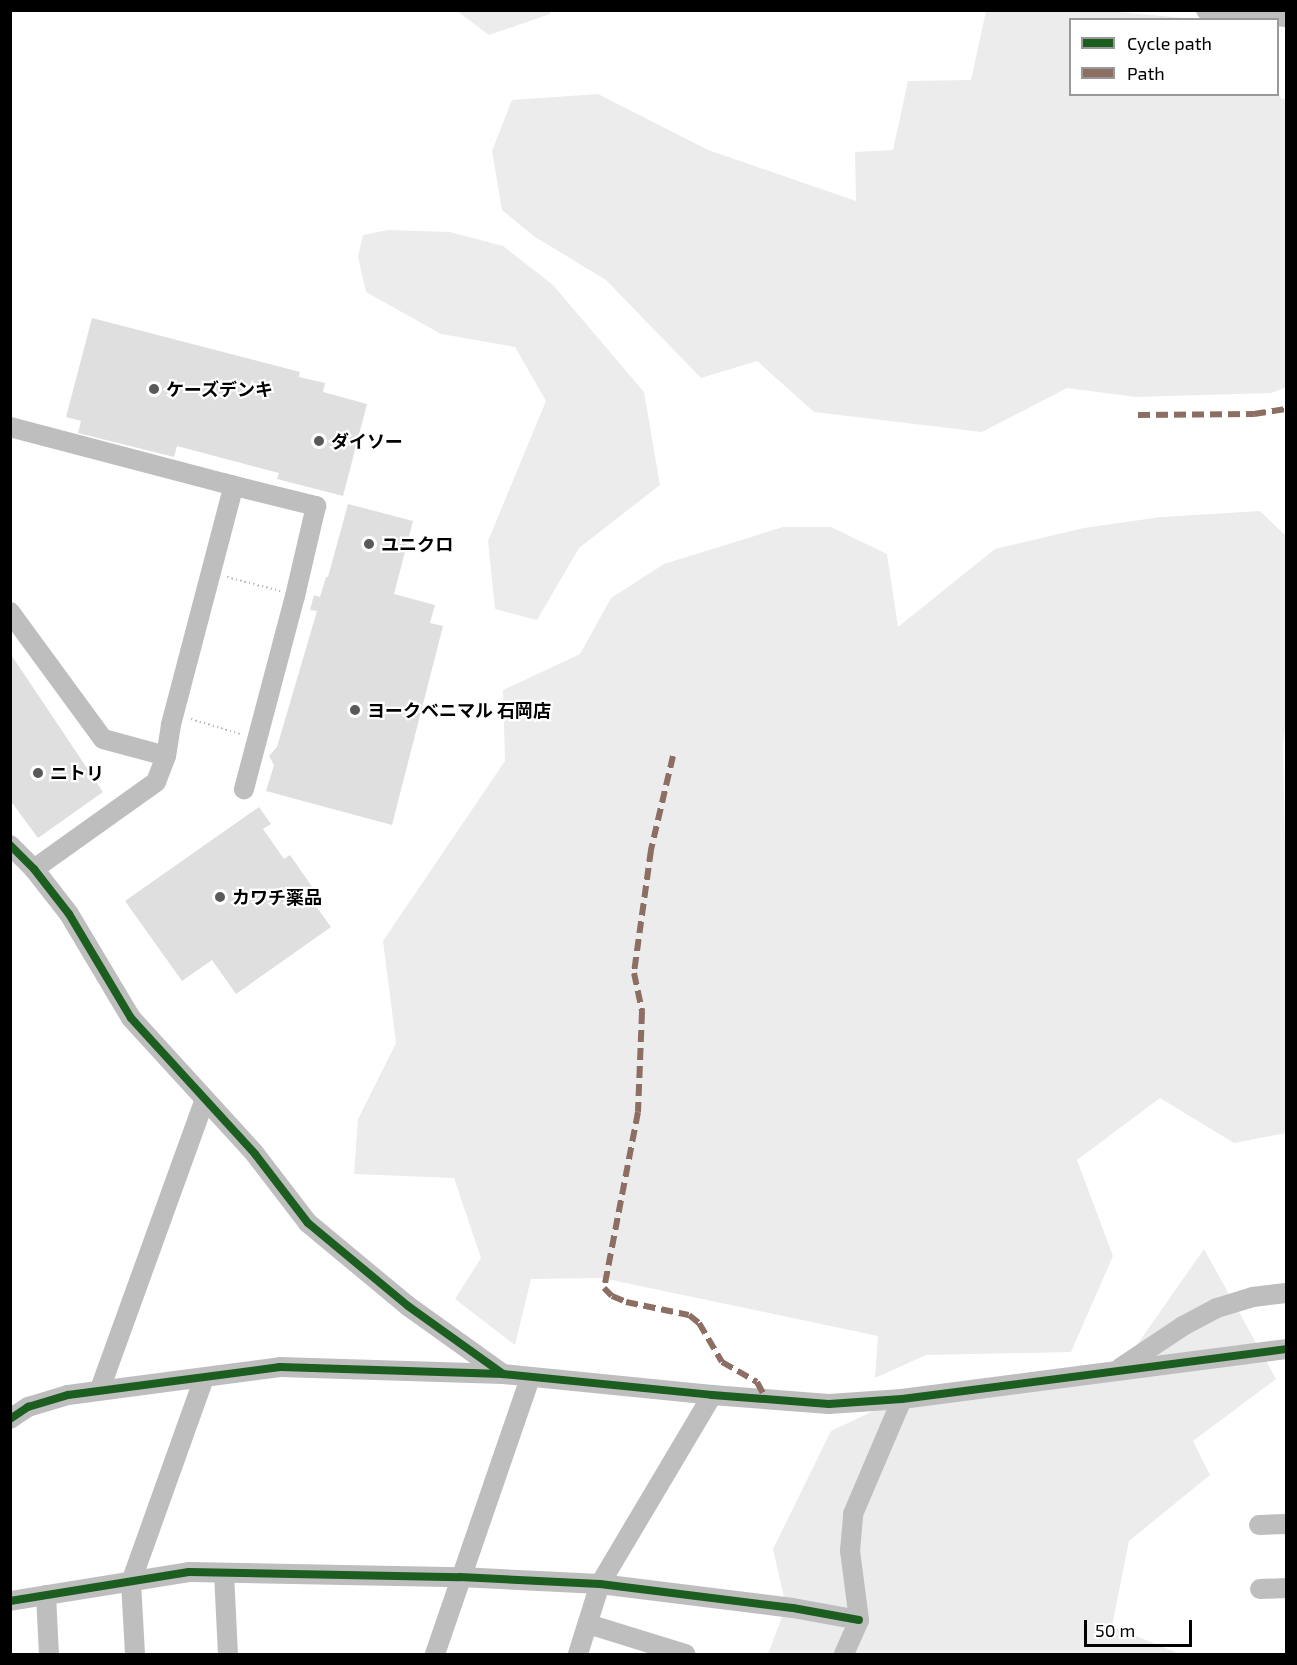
<!DOCTYPE html>
<meta charset="utf-8">
<style>
body{margin:0}
#map{position:relative;width:1297px;height:1665px;overflow:hidden;background:#fff;font-family:"Exo 2","Noto Sans JP",sans-serif}
div>[style]{position:absolute}
.green>*{inset:0;background:#ececec}
.building>*{inset:0;background:#dfdfdf}
.path>*{height:2px;margin-top:-1px;transform-origin:0;background:repeating-linear-gradient(90deg,#b9b9b9 0 1.5px,transparent 0 4.5px)}
.minor>*{height:20px;margin:-10px;padding:0 10px;transform-origin:10px;border-radius:10px;background:#bebebe}
.quiet>*{height:6px;margin-top:-3px;transform-origin:0;background:repeating-linear-gradient(90deg,#8d6e63 0 12px,transparent 0 18px)}
.cycleway>*{height:8px;margin:-4px;padding:0 4px;transform-origin:4px;border-radius:4px;background:#1b5e20}
.dots>*{width:16px;height:16px;translate:-50% -50%;box-sizing:border-box;border:3px solid #fff;border-radius:50%}
span{translate:-50% -50%;white-space:nowrap;text-align:center;line-height:1.15;-webkit-text-stroke:4.5px #fff;paint-order:stroke}
.poi-label{font-size:18px;color:#000;font-weight:700}
.left{translate:0 -50%;text-align:left}
.frame{position:absolute;inset:0;border:12px solid #000;pointer-events:none}
.legend{position:absolute;left:1069px;top:18px;width:210px;height:78px;box-sizing:border-box;background:#fff;border:2px solid #999;margin:0;padding:8px 10px;list-style:none;font-size:18px;color:#000}
.legend li{display:flex;align-items:center;gap:12px;height:30px}
.legend b{width:30px;border:2px solid #999}
.scale{position:absolute;left:1084px;top:1620px;width:108px;height:27px;box-sizing:border-box;border:3px solid #000;border-top:0;padding-left:8px;font-size:18px;line-height:21px;white-space:nowrap;color:#000;-webkit-text-stroke:4px #fff;paint-order:stroke}
</style>
<div id="map">
<div class="green">
<div style="clip-path:polygon(457px 11px,551px 11px,550px 14px,489px 35px)"></div>
<div style="clip-path:polygon(1108px 11px,1195px 19px,1070px 20px,1070px 94px,1278px 94px,1278px 91px,1281px 99px,1286px 99px,1286px 387px,1271px 393px,1136px 397px,1067px 388px,982px 432px,814px 412px,757px 361px,701px 378px,606px 280px,535px 237px,502px 210px,492px 151px,512px 100px,598px 94px,708px 150px,856px 201px,855px 152px,893px 150px,908px 81px,971px 80px,986px 11px)"></div>
<div style="clip-path:polygon(388px 230px,450px 232px,503px 246px,553px 285px,644px 392px,660px 485px,579px 548px,537px 620px,495px 609px,488px 541px,546px 401px,515px 347px,441px 334px,366px 292px,358px 257px,363px 235px)"></div>
<div style="clip-path:polygon(1260px 511px,1286px 536px,1286px 722px,1283px 745px,1286px 893px,1286px 1133px,1234px 1143px,1160px 1098px,1077px 1160px,1113px 1256px,1071px 1352px,926px 1355px,875px 1378px,878px 1336px,602px 1278px,531px 1279px,515px 1345px,455px 1299px,481px 1258px,454px 1178px,354px 1174px,358px 1119px,396px 1043px,383px 941px,505px 761px,503px 690px,580px 654px,611px 598px,664px 564px,783px 527px,831px 527px,887px 554px,898px 627px,995px 549px,1084px 528px,1161px 517px)"></div>
<div style="clip-path:polygon(1204px 1249px,1276px 1379px,1193px 1441px,1210px 1475px,1129px 1541px,1112px 1626px,1180px 1654px,768px 1654px,786px 1606px,773px 1549px,831px 1431px,926px 1386px,1115px 1376px)"></div>
</div>
<div class="building">
<div style="clip-path:polygon(92px 318px,300px 372px,299px 377px,325px 383px,323px 392px,367px 404px,343px 496px,277px 479px,279px 473px,177px 446px,174px 457px,78px 433px,81px 421px,66px 417px)"></div>
<div style="clip-path:polygon(348px 504px,413px 521px,394px 594px,435px 605px,430px 623px,443px 626px,392px 825px,266px 791px,274px 765px,269px 756px,277px 747px,317px 611px,310px 610px,314px 595px,320px 597px,326px 577px,328px 577px)"></div>
<div style="clip-path:polygon(10px 653px,103px 792px,38px 838px,10px 800px)"></div>
<div style="clip-path:polygon(259px 807px,271px 824px,263px 829px,284px 859px,290px 855px,313px 888px,306px 892px,331px 927px,236px 994px,212px 960px,182px 981px,125px 901px)"></div>
</div>
<div class="path">
<div style="left:227px;top:577px;width:55px;rotate:14.8deg"></div>
<div style="left:191px;top:719px;width:51px;rotate:17deg"></div>
</div>
<div class="minor">
<div style="left:1206px;top:10px;width:80px;rotate:5deg"></div>
<div style="left:10px;top:427px;width:221px;rotate:14.7deg"></div>
<div style="left:224px;top:483px;width:7px;rotate:16deg"></div>
<div style="left:231px;top:485px;width:7px;rotate:82deg"></div>
<div style="left:232px;top:492px;width:241px;rotate:104.7deg"></div>
<div style="left:171px;top:725px;width:31px;rotate:99deg"></div>
<div style="left:166px;top:756px;width:28px;rotate:111deg"></div>
<div style="left:156px;top:782px;width:150px;rotate:144.5deg"></div>
<div style="left:231px;top:485px;width:88px;rotate:13.9deg"></div>
<div style="left:316px;top:506px;width:92px;rotate:103.1deg"></div>
<div style="left:295px;top:596px;width:200px;rotate:104.8deg"></div>
<div style="left:10px;top:612px;width:157px;rotate:53.8deg"></div>
<div style="left:103px;top:739px;width:65px;rotate:15.1deg"></div>
<div style="left:10px;top:845px;width:34px;rotate:45deg"></div>
<div style="left:34px;top:869px;width:57px;rotate:52.1deg"></div>
<div style="left:69px;top:914px;width:121px;rotate:59.2deg"></div>
<div style="left:131px;top:1018px;width:184px;rotate:47.6deg"></div>
<div style="left:255px;top:1154px;width:87px;rotate:52.5deg"></div>
<div style="left:308px;top:1223px;width:130px;rotate:39.7deg"></div>
<div style="left:408px;top:1306px;width:117px;rotate:35.6deg"></div>
<div style="left:1120px;top:1368px;width:76px;rotate:-33.7deg"></div>
<div style="left:1183px;top:1326px;width:38px;rotate:-28deg"></div>
<div style="left:1217px;top:1308px;width:38px;rotate:-17deg"></div>
<div style="left:1253px;top:1297px;width:33px;rotate:-7deg"></div>
<div style="left:100px;top:1389px;width:308px;rotate:-70.1deg"></div>
<div style="left:10px;top:1419px;width:22px;rotate:-34deg"></div>
<div style="left:28px;top:1407px;width:42px;rotate:-16.7deg"></div>
<div style="left:68px;top:1395px;width:214px;rotate:-7.5deg"></div>
<div style="left:280px;top:1367px;width:223px;rotate:1.8deg"></div>
<div style="left:503px;top:1374px;width:210px;rotate:5.7deg"></div>
<div style="left:712px;top:1395px;width:117px;rotate:4.4deg"></div>
<div style="left:829px;top:1404px;width:73px;rotate:-3.9deg"></div>
<div style="left:902px;top:1399px;width:387px;rotate:-7.4deg"></div>
<div style="left:1259px;top:1525px;width:27px;rotate:-2deg"></div>
<div style="left:224px;top:1573px;width:81px;rotate:87.2deg"></div>
<div style="left:1260px;top:1589px;width:26px;rotate:-2deg"></div>
<div style="left:46px;top:1595px;width:59px;rotate:87.1deg"></div>
<div style="left:10px;top:1601px;width:181px;rotate:-9.2deg"></div>
<div style="left:189px;top:1572px;width:271px;rotate:1.1deg"></div>
<div style="left:460px;top:1577px;width:140px;rotate:2.9deg"></div>
<div style="left:600px;top:1584px;width:194px;rotate:7.1deg"></div>
<div style="left:793px;top:1608px;width:67px;rotate:10.3deg"></div>
<div style="left:588px;top:1624px;width:102px;rotate:17.2deg"></div>
<div style="left:135px;top:1654px;width:72px;rotate:-93.2deg"></div>
<div style="left:131px;top:1582px;width:217px;rotate:-70.3deg"></div>
<div style="left:435px;top:1654px;width:292px;rotate:-71deg"></div>
<div style="left:578px;top:1654px;width:73px;rotate:-72.6deg"></div>
<div style="left:600px;top:1584px;width:220px;rotate:-59.3deg"></div>
<div style="left:844px;top:1654px;width:37px;rotate:-66deg"></div>
<div style="left:859px;top:1620px;width:70px;rotate:-97.4deg"></div>
<div style="left:850px;top:1551px;width:37px;rotate:-85deg"></div>
<div style="left:853px;top:1514px;width:125px;rotate:-66.9deg"></div>
</div>
<div class="quiet">
<div style="left:1138px;top:415px;width:116px;rotate:-0.5deg"></div>
<div style="left:1254px;top:414px;width:32px;rotate:-9deg"></div>
<div style="left:673px;top:756px;width:97px;rotate:103.2deg"></div>
<div style="left:651px;top:850px;width:124px;rotate:97.9deg"></div>
<div style="left:634px;top:973px;width:40px;rotate:78deg"></div>
<div style="left:642px;top:1012px;width:100px;rotate:92.3deg"></div>
<div style="left:638px;top:1112px;width:179px;rotate:100.9deg"></div>
<div style="left:604px;top:1288px;width:11px;rotate:45deg"></div>
<div style="left:612px;top:1296px;width:15px;rotate:23deg"></div>
<div style="left:626px;top:1302px;width:64px;rotate:11.7deg"></div>
<div style="left:689px;top:1315px;width:13px;rotate:39deg"></div>
<div style="left:699px;top:1323px;width:45px;rotate:59.5deg"></div>
<div style="left:722px;top:1362px;width:40px;rotate:29.7deg"></div>
<div style="left:757px;top:1382px;width:19px;rotate:62deg"></div>
</div>
<div class="cycleway">
<div style="left:10px;top:845px;width:34px;rotate:45deg"></div>
<div style="left:34px;top:869px;width:57px;rotate:52.1deg"></div>
<div style="left:69px;top:914px;width:121px;rotate:59.2deg"></div>
<div style="left:131px;top:1018px;width:184px;rotate:47.6deg"></div>
<div style="left:255px;top:1154px;width:87px;rotate:52.5deg"></div>
<div style="left:308px;top:1223px;width:130px;rotate:39.7deg"></div>
<div style="left:408px;top:1306px;width:117px;rotate:35.6deg"></div>
<div style="left:10px;top:1419px;width:22px;rotate:-34deg"></div>
<div style="left:28px;top:1407px;width:42px;rotate:-16.7deg"></div>
<div style="left:68px;top:1395px;width:214px;rotate:-7.5deg"></div>
<div style="left:280px;top:1367px;width:223px;rotate:1.8deg"></div>
<div style="left:503px;top:1374px;width:210px;rotate:5.7deg"></div>
<div style="left:712px;top:1395px;width:117px;rotate:4.4deg"></div>
<div style="left:829px;top:1404px;width:73px;rotate:-3.9deg"></div>
<div style="left:902px;top:1399px;width:387px;rotate:-7.4deg"></div>
<div style="left:10px;top:1601px;width:181px;rotate:-9.2deg"></div>
<div style="left:189px;top:1572px;width:271px;rotate:1.1deg"></div>
<div style="left:460px;top:1577px;width:140px;rotate:2.9deg"></div>
<div style="left:600px;top:1584px;width:194px;rotate:7.1deg"></div>
<div style="left:793px;top:1608px;width:67px;rotate:10.3deg"></div>
</div>
<div class="dots">
<div style="left:154px;top:389px;background:#595959"></div>
<div style="left:319px;top:441px;background:#595959"></div>
<div style="left:369px;top:544px;background:#595959"></div>
<div style="left:355px;top:710px;background:#595959"></div>
<div style="left:38px;top:773px;background:#595959"></div>
<div style="left:220px;top:897px;background:#595959"></div>
</div>
<div class="poi-label">
<span class="left" style="left:166px;top:389px">ケーズデンキ</span>
<span class="left" style="left:331px;top:441px">ダイソー</span>
<span class="left" style="left:381px;top:544px">ユニクロ</span>
<span class="left" style="left:367px;top:710px">ヨークベニマル 石岡店</span>
<span class="left" style="left:50px;top:773px">ニトリ</span>
<span class="left" style="left:232px;top:897px">カワチ薬品</span>
</div>
<div class="frame"></div>
<ul class="legend">
<li><b style="height:8px;background:#1b5e20"></b>Cycle path</li>
<li><b style="height:8px;background:#8d6e63"></b>Path</li>
</ul>
<div class="scale">50 m</div>
</div>
